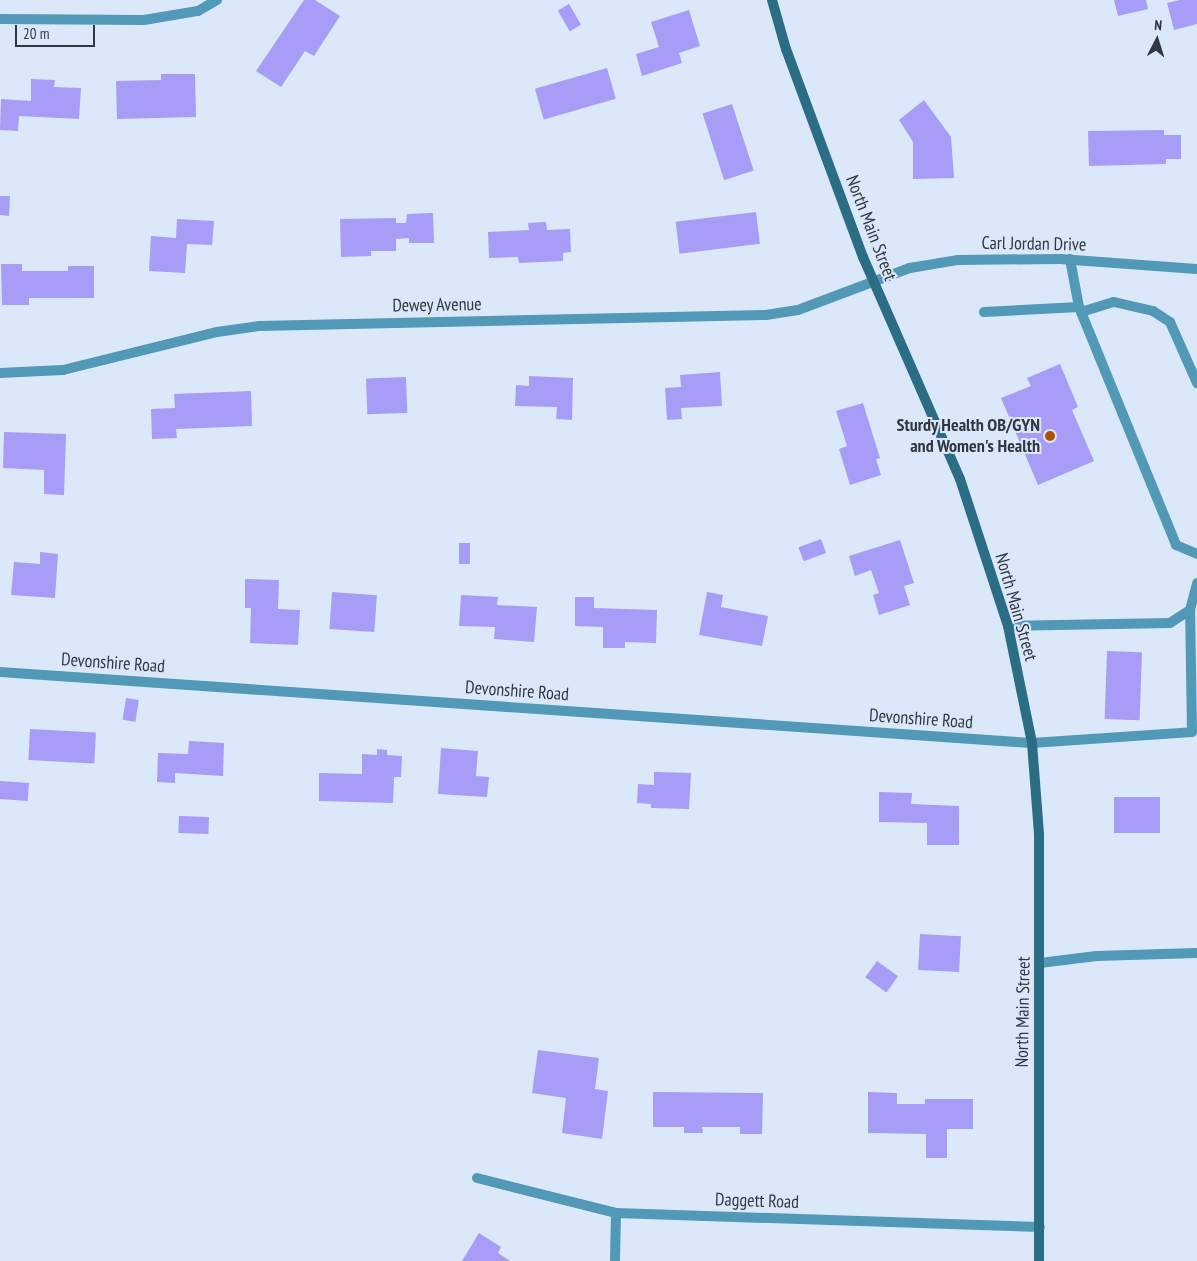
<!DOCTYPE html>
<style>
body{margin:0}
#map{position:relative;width:1197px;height:1261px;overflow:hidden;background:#dbe8fa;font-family:"PT Sans Narrow",sans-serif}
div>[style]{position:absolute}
.building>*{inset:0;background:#a79df6;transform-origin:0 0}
.service>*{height:10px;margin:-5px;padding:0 5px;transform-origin:5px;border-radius:5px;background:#5199b6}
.minor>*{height:10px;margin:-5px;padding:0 5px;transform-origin:5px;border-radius:5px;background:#5199b6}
.secondary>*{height:10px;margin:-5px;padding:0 5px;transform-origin:5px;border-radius:5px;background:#2c6d86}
.dots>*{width:14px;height:14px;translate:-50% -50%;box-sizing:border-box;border:2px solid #dbe8fa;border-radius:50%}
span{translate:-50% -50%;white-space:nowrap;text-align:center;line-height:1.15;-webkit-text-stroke:4px #dbe8fa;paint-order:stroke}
.street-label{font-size:18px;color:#313740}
.poi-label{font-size:18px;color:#313740;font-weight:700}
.right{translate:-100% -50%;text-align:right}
.north{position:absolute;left:1132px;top:15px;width:50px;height:50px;-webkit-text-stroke:4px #dbe8fa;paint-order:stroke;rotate:5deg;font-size:14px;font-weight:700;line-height:20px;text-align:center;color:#313740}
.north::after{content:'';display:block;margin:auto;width:18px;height:22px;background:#313740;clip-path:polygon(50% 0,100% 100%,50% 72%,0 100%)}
.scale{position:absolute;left:15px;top:25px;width:80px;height:22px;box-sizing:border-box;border:2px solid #313740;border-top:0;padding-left:6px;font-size:15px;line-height:18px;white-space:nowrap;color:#313740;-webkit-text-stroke:4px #dbe8fa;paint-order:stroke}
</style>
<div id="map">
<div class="building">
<div style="clip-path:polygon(304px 0,315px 0,340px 16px,314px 56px,305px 51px,281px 87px,256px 71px)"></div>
<div style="clip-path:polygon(1114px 0,1146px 0,1148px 9px,1118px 16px)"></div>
<div style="clip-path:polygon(1180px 0,1197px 0,1197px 24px,1174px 30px,1167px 3px)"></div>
<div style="left:569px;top:4px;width:24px;height:13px;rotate:60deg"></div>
<div style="clip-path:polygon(689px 10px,700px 46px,679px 53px,682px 63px,642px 76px,636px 54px,659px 47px,651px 22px)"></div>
<div style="left:607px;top:68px;width:32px;height:75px;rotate:74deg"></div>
<div style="clip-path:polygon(161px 74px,195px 74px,196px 117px,117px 119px,116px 81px,161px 80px)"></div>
<div style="clip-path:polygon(31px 79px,55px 80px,54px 87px,81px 88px,79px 119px,19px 116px,18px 131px,0 130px,1px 99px,31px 101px)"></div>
<div style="clip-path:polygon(924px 100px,951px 137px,954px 178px,913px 179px,913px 142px,899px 120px)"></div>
<div style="left:732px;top:104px;width:70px;height:31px;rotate:72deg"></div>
<div style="clip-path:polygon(1164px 130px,1164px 135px,1181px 135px,1181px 159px,1166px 159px,1166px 164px,1089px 166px,1088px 131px)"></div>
<div style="clip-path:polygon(0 196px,10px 196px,9px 216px,0 215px)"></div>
<div style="left:756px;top:212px;width:32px;height:81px;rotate:83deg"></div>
<div style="clip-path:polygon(433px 213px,434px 243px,409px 243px,409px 238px,396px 239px,396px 251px,371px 251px,371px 256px,341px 257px,340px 219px,396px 218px,396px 223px,406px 223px,407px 214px)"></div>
<div style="clip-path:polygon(177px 219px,214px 221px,212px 245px,187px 244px,185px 273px,149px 271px,151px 236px,176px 238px)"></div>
<div style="clip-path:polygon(546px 222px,547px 230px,570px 229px,571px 252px,563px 253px,563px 261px,519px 263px,518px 257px,489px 258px,488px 232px,529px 230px,528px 223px)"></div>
<div style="clip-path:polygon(1px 264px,22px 264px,22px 271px,68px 271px,68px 266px,94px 266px,94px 298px,29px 298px,29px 305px,2px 305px)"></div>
<div style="clip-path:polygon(1060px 364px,1078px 407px,1072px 410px,1094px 461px,1038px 485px,1001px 398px,1031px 386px,1027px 378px)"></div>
<div style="clip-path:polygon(720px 372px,722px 406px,681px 408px,682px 419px,667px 420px,665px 388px,681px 387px,680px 375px)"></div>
<div style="clip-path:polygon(529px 376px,573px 378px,572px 420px,556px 419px,557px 407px,515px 406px,516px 385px,529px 386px)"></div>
<div style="left:406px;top:377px;width:36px;height:40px;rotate:88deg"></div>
<div style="clip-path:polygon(251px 391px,252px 426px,176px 429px,177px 438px,152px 439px,151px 409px,175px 408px,174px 394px)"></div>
<div style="clip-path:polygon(863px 403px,880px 458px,876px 459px,881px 475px,850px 485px,839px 449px,847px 446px,836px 411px)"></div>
<div style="clip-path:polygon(4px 432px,66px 434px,64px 495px,44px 494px,44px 470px,3px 468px)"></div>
<div style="left:821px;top:539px;width:15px;height:24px;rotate:70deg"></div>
<div style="clip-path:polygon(900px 540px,914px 583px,904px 586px,910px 605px,879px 615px,873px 595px,879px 593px,871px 570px,855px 576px,849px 556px)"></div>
<div style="left:459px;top:543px;width:11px;height:21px"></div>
<div style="clip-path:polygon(40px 552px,58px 554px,55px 598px,11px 595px,14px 562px,40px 564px)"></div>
<div style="clip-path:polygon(245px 579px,279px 580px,278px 609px,300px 610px,298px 645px,250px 643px,251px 608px,245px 608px)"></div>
<div style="left:332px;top:592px;width:45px;height:37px;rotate:4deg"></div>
<div style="clip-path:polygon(707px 592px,723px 595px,721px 607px,768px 616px,762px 646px,699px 635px)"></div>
<div style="clip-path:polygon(461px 595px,498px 597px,497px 605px,537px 607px,534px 642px,494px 639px,495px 627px,459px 626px)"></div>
<div style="clip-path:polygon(575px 597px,594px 597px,594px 608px,657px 610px,656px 643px,625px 642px,625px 648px,603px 648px,603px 627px,575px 626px)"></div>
<div style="left:1107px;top:651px;width:35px;height:68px;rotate:2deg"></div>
<div style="left:126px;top:698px;width:13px;height:22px;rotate:9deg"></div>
<div style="left:30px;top:729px;width:66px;height:31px;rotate:3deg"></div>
<div style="clip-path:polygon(189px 741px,224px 743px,223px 776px,175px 773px,175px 783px,157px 782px,158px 753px,188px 754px)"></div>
<div style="clip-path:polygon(441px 748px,478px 751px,476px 776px,489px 777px,487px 797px,438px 794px)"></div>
<div style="clip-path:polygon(377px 749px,387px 750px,387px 755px,402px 756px,401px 777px,394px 777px,393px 803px,319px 801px,319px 773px,362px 774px,362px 754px,377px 755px)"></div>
<div style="clip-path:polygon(654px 772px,691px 773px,689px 809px,651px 808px,651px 804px,637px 803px,638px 784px,654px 785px)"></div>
<div style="left:0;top:781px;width:29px;height:18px;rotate:4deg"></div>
<div style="clip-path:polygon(879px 792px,912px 793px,911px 804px,959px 806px,959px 845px,927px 845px,927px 823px,879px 822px)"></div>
<div style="left:1114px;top:797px;width:46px;height:36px"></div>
<div style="left:179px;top:816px;width:30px;height:17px;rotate:2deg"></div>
<div style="left:920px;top:934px;width:41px;height:36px;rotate:3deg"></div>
<div style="left:877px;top:961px;width:26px;height:20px;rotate:36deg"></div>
<div style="clip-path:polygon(538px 1050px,599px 1058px,595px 1089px,608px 1091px,602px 1139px,562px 1133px,566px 1098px,532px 1093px)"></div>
<div style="clip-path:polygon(653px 1092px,763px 1093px,762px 1134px,740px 1134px,740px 1127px,702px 1127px,703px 1133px,684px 1133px,684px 1127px,653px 1127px)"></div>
<div style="clip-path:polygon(868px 1092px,897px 1093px,897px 1104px,925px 1104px,925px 1099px,973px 1099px,973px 1129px,947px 1129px,947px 1158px,926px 1158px,926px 1134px,868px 1133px)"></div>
<div style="clip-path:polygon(479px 1233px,501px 1247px,498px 1253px,510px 1261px,462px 1261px)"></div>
</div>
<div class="service">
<div style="left:1070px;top:259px;width:49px;rotate:79.4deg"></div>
<div style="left:1079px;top:307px;width:257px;rotate:67.8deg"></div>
<div style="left:1176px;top:545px;width:23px;rotate:23deg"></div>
<div style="left:984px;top:312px;width:95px;rotate:-3deg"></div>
<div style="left:1081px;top:312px;width:34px;rotate:-17deg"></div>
<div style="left:1114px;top:302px;width:40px;rotate:13deg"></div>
<div style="left:1153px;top:311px;width:20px;rotate:33deg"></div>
<div style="left:1170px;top:322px;width:67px;rotate:66.1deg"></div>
<div style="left:1008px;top:626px;width:162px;rotate:-1.1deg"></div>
<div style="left:1170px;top:623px;width:24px;rotate:-33deg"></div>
<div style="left:1190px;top:610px;width:28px;rotate:-75deg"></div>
<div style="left:1032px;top:743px;width:160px;rotate:-3.9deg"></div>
<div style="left:1192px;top:732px;width:122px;rotate:-90.9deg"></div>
<div style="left:1040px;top:963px;width:57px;rotate:-7deg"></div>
<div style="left:1097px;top:956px;width:100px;rotate:-1.7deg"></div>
</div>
<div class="minor">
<div style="left:0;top:19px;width:144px;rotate:0.4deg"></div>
<div style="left:144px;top:20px;width:55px;rotate:-9.5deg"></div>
<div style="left:198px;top:11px;width:22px;rotate:-30deg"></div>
<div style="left:0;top:373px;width:63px;rotate:-2.7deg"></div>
<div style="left:63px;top:370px;width:159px;rotate:-13.9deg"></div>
<div style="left:217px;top:332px;width:42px;rotate:-8.1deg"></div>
<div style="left:259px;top:326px;width:507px;rotate:-1.24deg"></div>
<div style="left:766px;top:315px;width:32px;rotate:-9deg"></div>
<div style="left:798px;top:310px;width:120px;rotate:-20.6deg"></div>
<div style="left:910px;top:268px;width:49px;rotate:-9.5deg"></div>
<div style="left:958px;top:260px;width:102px;rotate:-0.6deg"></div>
<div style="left:1060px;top:259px;width:137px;rotate:4.2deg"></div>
<div style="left:0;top:672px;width:1034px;rotate:3.94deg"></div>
<div style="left:477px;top:1178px;width:143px;rotate:14.1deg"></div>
<div style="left:616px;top:1213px;width:424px;rotate:1.9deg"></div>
<div style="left:615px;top:1261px;width:48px;rotate:-88.8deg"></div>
</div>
<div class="secondary">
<div style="left:772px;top:0;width:51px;rotate:74.1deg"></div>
<div style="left:786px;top:49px;width:222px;rotate:69.7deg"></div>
<div style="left:863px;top:257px;width:242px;rotate:66.4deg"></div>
<div style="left:960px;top:479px;width:155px;rotate:71.9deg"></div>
<div style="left:1008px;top:626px;width:119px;rotate:78.4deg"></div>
<div style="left:1032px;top:743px;width:91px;rotate:85.6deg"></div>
<div style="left:1039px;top:834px;width:427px;rotate:90deg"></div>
</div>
<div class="dots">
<div style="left:1050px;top:436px;background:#af5100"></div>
</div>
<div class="street-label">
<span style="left:871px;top:228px;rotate:69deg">North Main Street</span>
<span style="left:1034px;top:244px;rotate:1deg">Carl Jordan Drive</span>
<span style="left:437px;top:305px;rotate:-1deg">Dewey Avenue</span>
<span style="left:1016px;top:607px;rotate:74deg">North Main Street</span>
<span style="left:113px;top:663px;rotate:4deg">Devonshire Road</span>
<span style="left:517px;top:691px;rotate:4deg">Devonshire Road</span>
<span style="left:921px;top:719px;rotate:4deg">Devonshire Road</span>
<span style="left:1023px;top:1012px;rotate:-89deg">North Main Street</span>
<span style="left:757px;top:1201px;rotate:2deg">Daggett Road</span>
</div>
<div class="poi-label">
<span class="right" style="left:1040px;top:436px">Sturdy Health OB/GYN<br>and Women's Health</span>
</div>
<div class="north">N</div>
<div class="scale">20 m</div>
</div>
